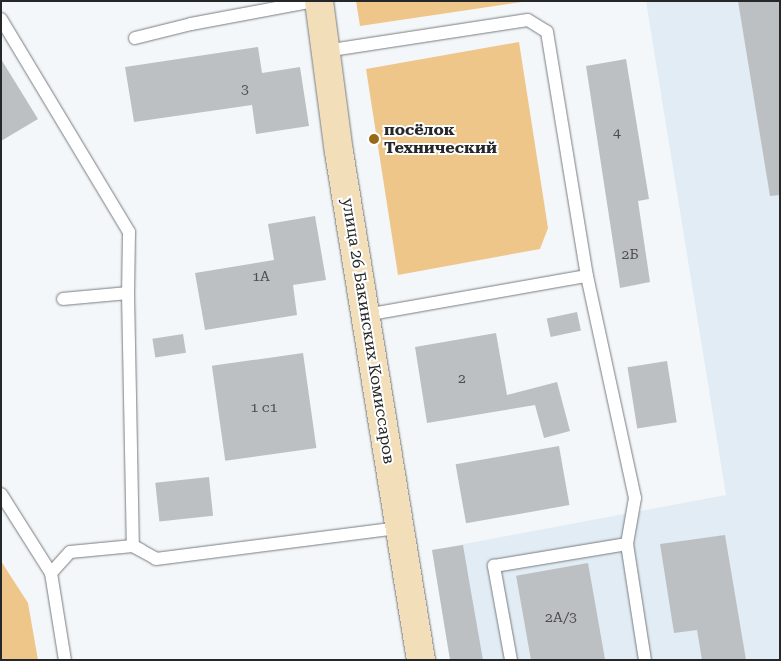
<!DOCTYPE html>
<meta charset="utf-8">
<style>
body{margin:0}
#map{position:relative;width:781px;height:661px;overflow:hidden;background:#f3f7fa;font-family:"Roboto Serif",serif}
div>[style]{position:absolute}
.built>*{inset:0;background:#e1ecf4}
.green>*{inset:0;background:#efc68a}
.building>*{inset:0;background:#bdc0c3;transform-origin:0 0}
.roads{filter:drop-shadow(0 0 1px #797c7f) drop-shadow(0 0 1px #797c7f)}
.service>*{height:12px;margin:-6px;padding:0 6px;transform-origin:6px;border-radius:6px;background:#fff}
.secondary>*{height:28px;margin:-14px;padding:0 14px;transform-origin:14px;border-radius:14px;background:#f2dfba}
.dots>*{width:14px;height:14px;translate:-50% -50%;box-sizing:border-box;border:2px solid #fff;border-radius:50%}
span{translate:-50% -50%;white-space:nowrap;text-align:center;line-height:1.15;-webkit-text-stroke:4px #fff;paint-order:stroke}
.number-label{font-size:14px;color:#4c4d4f}
.number-label span{-webkit-text-stroke-width:0}
.poi-label{font-size:16px;color:#262728;font-weight:700}
.left{translate:0 -50%;text-align:left}
.street-label{font-size:16px;color:#262728}
.frame{position:absolute;inset:0;border:2px solid #262728;pointer-events:none}
</style>
<div id="map">
<div class="built">
<div style="clip-path:polygon(646px 1px,780px 1px,780px 660px,450px 660px,432px 550px,726px 495px)"></div>
</div>
<div class="green">
<div style="clip-path:polygon(356px 1px,529px 1px,360px 26px)"></div>
<div style="clip-path:polygon(519px 42px,548px 228px,540px 249px,398px 275px,366px 69px)"></div>
<div style="clip-path:polygon(1px 561px,28px 603px,38px 660px,1px 660px)"></div>
</div>
<div class="building">
<div style="clip-path:polygon(738px 1px,780px 1px,780px 195px,770px 196px)"></div>
<div style="clip-path:polygon(258px 47px,262px 73px,300px 67px,309px 126px,256px 134px,252px 105px,134px 122px,125px 67px)"></div>
<div style="clip-path:polygon(1px 59px,38px 119px,1px 141px)"></div>
<div style="clip-path:polygon(626px 59px,649px 199px,638px 201px,650px 282px,620px 288px,586px 66px)"></div>
<div style="clip-path:polygon(315px 216px,326px 280px,293px 285px,297px 315px,205px 330px,195px 273px,274px 260px,268px 224px)"></div>
<div style="left:577px;top:312px;width:19px;height:31px;rotate:78deg"></div>
<div style="clip-path:polygon(496px 333px,507px 395px,557px 382px,570px 431px,544px 438px,535px 405px,427px 423px,415px 347px)"></div>
<div style="left:183px;top:334px;width:19px;height:31px;rotate:81deg"></div>
<div style="left:303px;top:353px;width:96px;height:92px;rotate:82deg"></div>
<div style="left:667px;top:361px;width:62px;height:40px;rotate:81deg"></div>
<div style="left:559px;top:446px;width:60px;height:105px;rotate:80deg"></div>
<div style="left:209px;top:477px;width:39px;height:54px;rotate:84deg"></div>
<div style="clip-path:polygon(725px 535px,746px 660px,702px 660px,697px 630px,674px 633px,660px 544px)"></div>
<div style="clip-path:polygon(463px 545px,470px 586px,483px 660px,450px 660px,432px 550px)"></div>
<div style="left:588px;top:563px;width:98px;height:73px;rotate:80deg"></div>
</div>
<div class="roads">
<div class="service">
<div style="left:1px;top:19px;width:249px;rotate:59deg"></div>
<div style="left:129px;top:232px;width:61px;rotate:90.9deg"></div>
<div style="left:128px;top:293px;width:253px;rotate:88.9deg"></div>
<div style="left:133px;top:546px;width:26px;rotate:29deg"></div>
<div style="left:156px;top:559px;width:245px;rotate:-7.3deg"></div>
<div style="left:135px;top:38px;width:58px;rotate:-14deg"></div>
<div style="left:191px;top:24px;width:125px;rotate:-10.6deg"></div>
<div style="left:325px;top:51px;width:205px;rotate:-8.7deg"></div>
<div style="left:528px;top:20px;width:22px;rotate:32deg"></div>
<div style="left:547px;top:32px;width:247px;rotate:80.7deg"></div>
<div style="left:587px;top:276px;width:227px;rotate:77.8deg"></div>
<div style="left:635px;top:498px;width:47px;rotate:99.9deg"></div>
<div style="left:627px;top:544px;width:117px;rotate:81.2deg"></div>
<div style="left:63px;top:299px;width:65px;rotate:-5.3deg"></div>
<div style="left:365px;top:315px;width:225px;rotate:-10deg"></div>
<div style="left:1px;top:494px;width:93px;rotate:57.7deg"></div>
<div style="left:51px;top:573px;width:88px;rotate:80.9deg"></div>
<div style="left:51px;top:573px;width:28px;rotate:-48deg"></div>
<div style="left:70px;top:552px;width:63px;rotate:-5.4deg"></div>
<div style="left:133px;top:546px;width:9px;rotate:27deg"></div>
<div style="left:511px;top:660px;width:96px;rotate:-100.3deg"></div>
<div style="left:494px;top:566px;width:135px;rotate:-9.4deg"></div>
</div>
<div class="secondary">
<div style="left:319px;top:1px;width:152px;rotate:82.5deg"></div>
<div style="left:339px;top:152px;width:515px;rotate:80.83deg"></div>
</div>
</div>
<div class="dots">
<div style="left:374px;top:139px;background:#966917"></div>
</div>
<div class="number-label">
<span style="left:245px;top:89px">3</span>
<span style="left:617px;top:132px">4</span>
<span style="left:630px;top:254px">2Б</span>
<span style="left:261px;top:276px">1А</span>
<span style="left:462px;top:378px">2</span>
<span style="left:264px;top:407px">1 с1</span>
<span style="left:561px;top:617px">2А/3</span>
</div>
<div class="poi-label">
<span class="left" style="left:384px;top:139px">посёлок<br>Технический</span>
</div>
<div class="street-label">
<span style="left:368px;top:331px;rotate:81deg">улица 26 Бакинских Комиссаров</span>
</div>
<div class="frame"></div>
</div>
